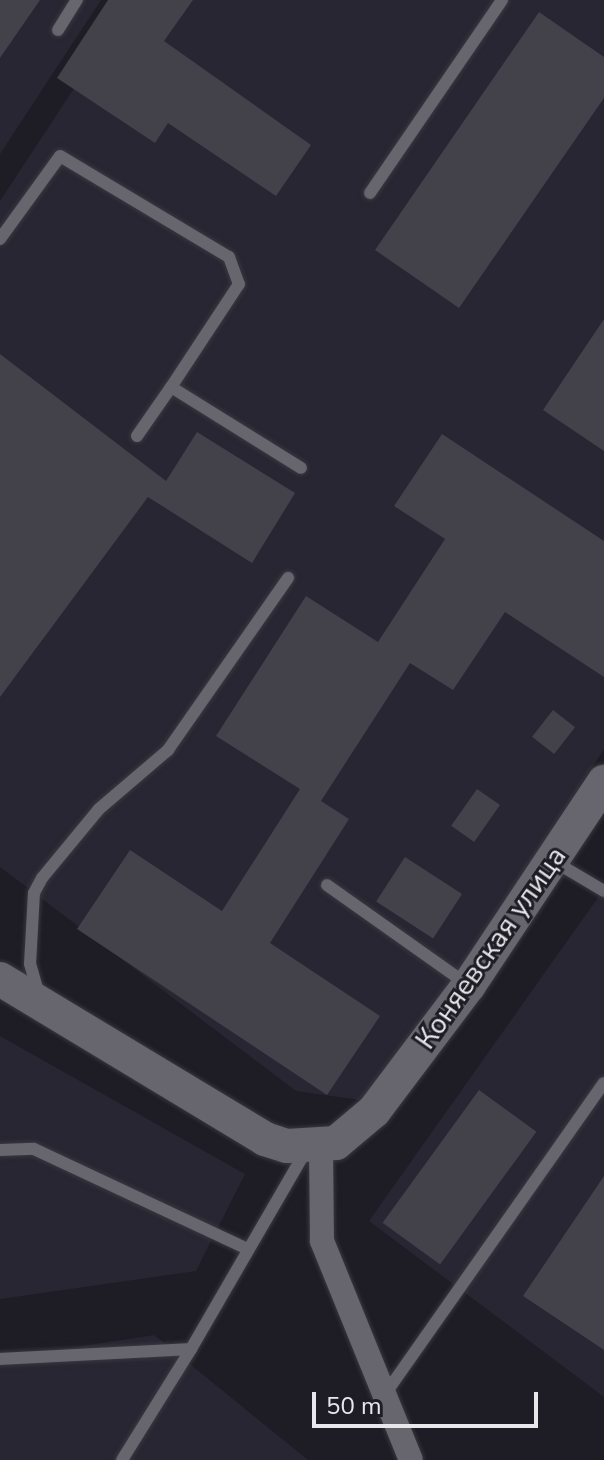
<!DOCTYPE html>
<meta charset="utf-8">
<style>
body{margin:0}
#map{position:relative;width:604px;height:1460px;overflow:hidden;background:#1e1c24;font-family:"Nunito Sans",sans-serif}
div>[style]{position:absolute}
.built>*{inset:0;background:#292633}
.building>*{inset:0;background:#43414a;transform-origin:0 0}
.roads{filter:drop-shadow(0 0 2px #39383e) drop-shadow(0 0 2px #39383e)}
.lane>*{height:12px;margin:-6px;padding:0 6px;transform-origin:6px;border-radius:6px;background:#67656e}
.street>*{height:24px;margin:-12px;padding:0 12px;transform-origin:12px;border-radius:12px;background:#67656e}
.secondary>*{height:34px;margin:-17px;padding:0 17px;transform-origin:17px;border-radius:17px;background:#67656e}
span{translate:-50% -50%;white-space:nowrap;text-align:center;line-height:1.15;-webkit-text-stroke:6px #1e1c24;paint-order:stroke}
.street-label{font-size:28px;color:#e8e7ec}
.scale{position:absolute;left:312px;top:1392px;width:226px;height:36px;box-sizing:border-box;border:4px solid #e8e7ec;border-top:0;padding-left:10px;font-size:24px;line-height:28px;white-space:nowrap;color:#e8e7ec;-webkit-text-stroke:6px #1e1c24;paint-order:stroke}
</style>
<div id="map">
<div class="built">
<div style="clip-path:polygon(0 0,101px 0,0 154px)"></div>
<div style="clip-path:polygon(132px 0,604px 0,604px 749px,374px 1102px,296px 1091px,0 867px,0 201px)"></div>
<div style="clip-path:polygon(604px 889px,604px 1397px,369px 1221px)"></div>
<div style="clip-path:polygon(0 1036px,245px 1174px,196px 1271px,0 1299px)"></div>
<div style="clip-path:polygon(154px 1335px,308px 1460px,0 1460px,0 1359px)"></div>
</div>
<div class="building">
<div style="clip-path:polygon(0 0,40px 0,0 58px)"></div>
<div style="clip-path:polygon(108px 0,193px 0,164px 41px,311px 145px,276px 196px,168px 123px,155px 143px,57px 78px)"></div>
<div style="clip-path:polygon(539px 12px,604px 57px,604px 98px,459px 308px,375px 250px)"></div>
<div style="clip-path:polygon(604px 319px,604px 451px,543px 410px)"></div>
<div style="clip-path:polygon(0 354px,166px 481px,197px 432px,295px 493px,252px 563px,148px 497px,0 697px)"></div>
<div style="clip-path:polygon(442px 434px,604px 541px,604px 677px,505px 612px,453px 690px,410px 663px,321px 801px,349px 819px,270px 943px,380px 1016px,327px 1095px,77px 929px,130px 850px,222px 911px,300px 789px,216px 736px,306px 596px,378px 642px,445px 539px,394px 506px)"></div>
<div style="left:553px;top:710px;width:28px;height:34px;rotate:38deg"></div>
<div style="left:477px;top:789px;width:28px;height:45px;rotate:35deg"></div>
<div style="left:405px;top:857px;width:68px;height:53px;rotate:33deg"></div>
<div style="left:479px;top:1090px;width:71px;height:164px;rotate:36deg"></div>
<div style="clip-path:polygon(604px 1176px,604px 1350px,523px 1296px)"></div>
</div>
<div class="roads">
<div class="lane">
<div style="left:58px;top:30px;width:36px;rotate:-58deg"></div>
<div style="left:370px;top:193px;width:234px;rotate:-55.6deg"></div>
<div style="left:0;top:239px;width:102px;rotate:-54.1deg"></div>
<div style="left:60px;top:156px;width:197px;rotate:30.9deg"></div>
<div style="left:229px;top:257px;width:29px;rotate:70deg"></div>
<div style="left:239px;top:284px;width:123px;rotate:123.4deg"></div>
<div style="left:171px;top:387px;width:153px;rotate:31.9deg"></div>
<div style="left:137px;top:436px;width:60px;rotate:-55.2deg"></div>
<div style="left:555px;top:862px;width:57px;rotate:30.6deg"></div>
<div style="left:327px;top:885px;width:171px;rotate:35.3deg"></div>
<div style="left:39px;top:995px;width:32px;rotate:-106deg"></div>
<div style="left:30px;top:964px;width:71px;rotate:-86.8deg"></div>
<div style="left:34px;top:893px;width:17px;rotate:-62deg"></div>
<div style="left:42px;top:878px;width:89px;rotate:-50.4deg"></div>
<div style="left:99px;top:809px;width:91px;rotate:-40.5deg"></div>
<div style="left:168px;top:750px;width:210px;rotate:-55.1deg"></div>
<div style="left:0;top:1150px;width:34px;rotate:-2deg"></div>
<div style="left:34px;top:1149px;width:235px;rotate:25.1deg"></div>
<div style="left:0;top:1359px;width:191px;rotate:-3deg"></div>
<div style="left:191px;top:1349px;width:229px;rotate:-59.9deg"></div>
<div style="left:388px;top:1390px;width:375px;rotate:-54.9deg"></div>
<div style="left:122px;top:1460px;width:131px;rotate:-58.1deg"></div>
</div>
<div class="street">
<div style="left:321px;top:1147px;width:94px;rotate:89.4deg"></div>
<div style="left:322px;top:1241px;width:236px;rotate:67.9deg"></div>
</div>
<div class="secondary">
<div style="left:0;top:979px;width:310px;rotate:31.1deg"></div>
<div style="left:265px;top:1139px;width:23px;rotate:18deg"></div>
<div style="left:287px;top:1146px;width:49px;rotate:-3.5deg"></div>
<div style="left:336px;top:1143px;width:50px;rotate:-40.1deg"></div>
<div style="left:374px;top:1111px;width:158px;rotate:-53deg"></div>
<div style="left:469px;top:985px;width:244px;rotate:-56.4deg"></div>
</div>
</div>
<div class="street-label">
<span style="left:491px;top:948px;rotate:-55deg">Коняевская улица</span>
</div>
<div class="scale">50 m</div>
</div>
